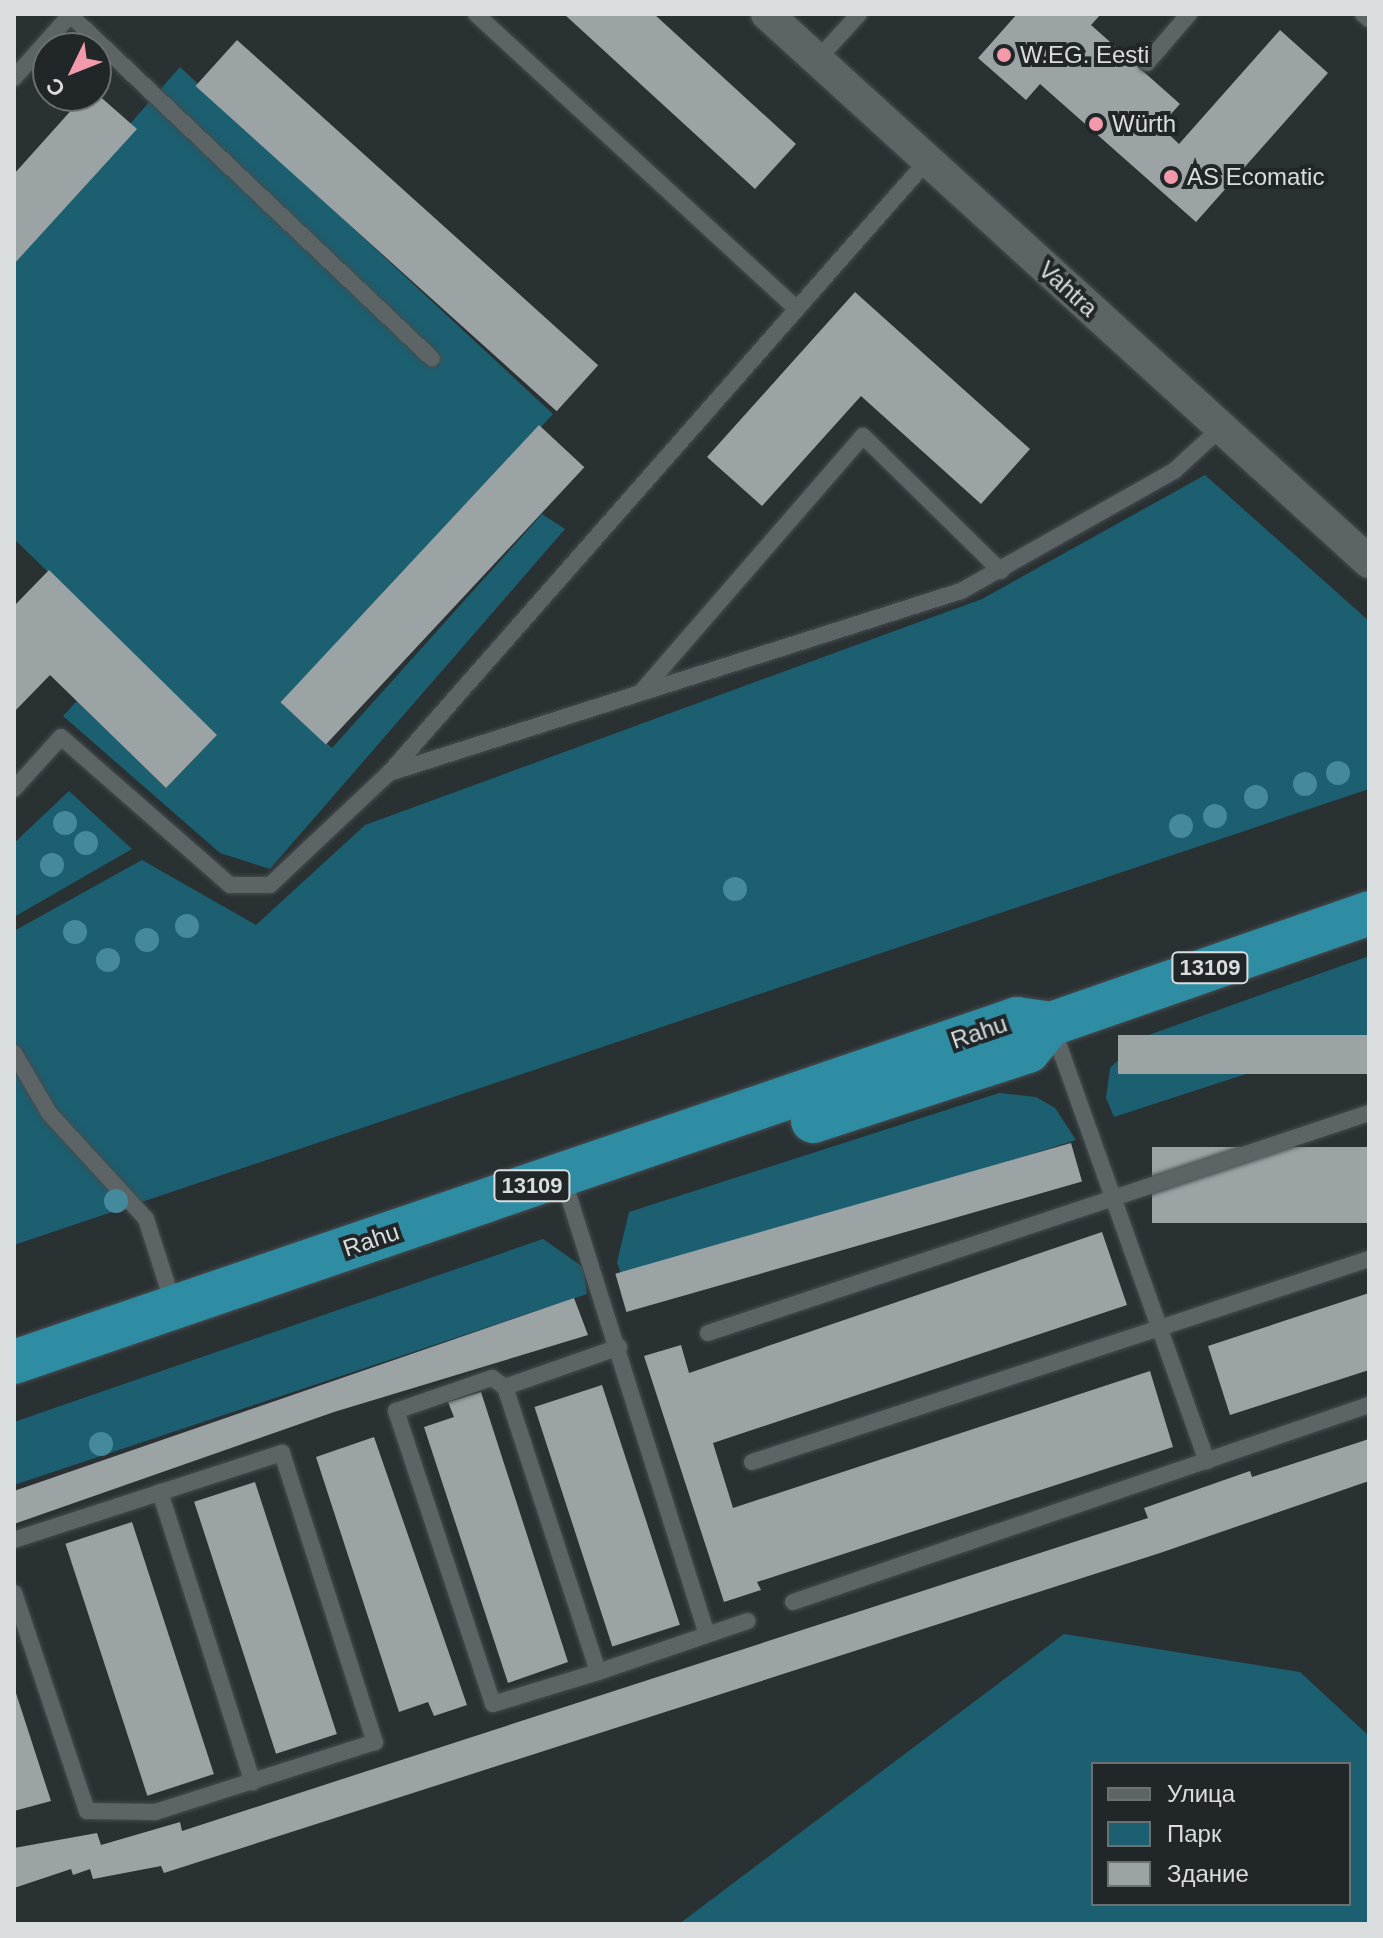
<!DOCTYPE html>
<meta charset="utf-8">
<style>
body{margin:0}
#map{position:relative;width:1383px;height:1938px;overflow:hidden;background:#2a3133;font-family:Helvetica,sans-serif}
div>[style]{position:absolute}
.green>*{inset:0;background:#1c5f70}
.building>*{inset:0;background:#9ba3a5;transform-origin:0 0}
.roads{filter:drop-shadow(0 0 2px #464c4e) drop-shadow(0 0 2px #464c4e)}
.service>*{height:16px;margin:-8px;padding:0 8px;transform-origin:8px;border-radius:8px;background:#5c6466}
.minor>*{height:32px;margin:-16px;padding:0 16px;transform-origin:16px;border-radius:16px;background:#5c6466}
.trunk>*{height:44px;margin:-22px;padding:0 22px;transform-origin:22px;border-radius:22px;background:#2e8ca3}
.trees>*{width:24px;height:24px;margin:-12px;border-radius:50%;background:#44899c}
.dots>*{width:22px;height:22px;translate:-50% -50%;box-sizing:border-box;border:4px solid #212729;border-radius:50%}
span{translate:-50% -50%;white-space:nowrap;text-align:center;line-height:1.15;-webkit-text-stroke:8px #212729;paint-order:stroke}
.shield-label span{padding:2px 6px;background:#212729;border:2px solid;border-radius:6px;-webkit-text-stroke-width:0}
.shield-label{font-size:22px;color:#d9ddde;font-weight:700}
.poi-label{font-size:24px;color:#d9ddde}
.left{translate:0 -50%;text-align:left}
.street-label{font-size:24px;color:#d9ddde}
.frame{position:absolute;inset:0;border:16px solid #d9ddde;pointer-events:none}
.legend{position:absolute;left:1091px;top:1762px;width:260px;height:144px;box-sizing:border-box;background:#212729;border:2px solid #6b7071;margin:0;padding:10px 14px;list-style:none;font-size:24px;color:#d9ddde}
.legend li{display:flex;align-items:center;gap:16px;height:40px}
.legend b{width:40px;border:2px solid #6b7071}
.north{position:absolute;left:32px;top:32px;width:80px;height:80px;box-sizing:border-box;background:#212729;border:2px solid #6b7071;border-radius:50%;rotate:227deg;font-size:22px;font-weight:700;line-height:32px;text-align:center;color:#d9ddde}
.north::after{content:'';display:block;margin:auto;width:28px;height:36px;background:#f39aaa;clip-path:polygon(50% 0,100% 100%,50% 72%,0 100%)}
</style>
<div id="map">
<div class="green">
<div style="clip-path:polygon(180px 67px,553px 414px,286px 706px,332px 748px,542px 514px,565px 529px,270px 869px,220px 853px,63px 716px,77px 701px,166px 788px,217px 735px,14px 539px,14px 256px)"></div>
<div style="clip-path:polygon(1205px 475px,1369px 621px,1369px 789px,14px 1245px,14px 931px,142px 860px,256px 925px,365px 825px,982px 599px)"></div>
<div style="clip-path:polygon(69px 791px,132px 849px,14px 917px,14px 843px)"></div>
<div style="clip-path:polygon(1369px 956px,1369px 1034px,1114px 1117px,1106px 1098px,1110px 1068px,1143px 1037px)"></div>
<div style="clip-path:polygon(999px 1093px,1036px 1097px,1055px 1108px,1076px 1140px,624px 1284px,617px 1262px,629px 1212px)"></div>
<div style="clip-path:polygon(543px 1239px,583px 1267px,587px 1294px,14px 1485px,14px 1422px)"></div>
<div style="clip-path:polygon(evenodd,1064px 1634px,1300px 1672px,1369px 1736px,1369px 1924px,679px 1924px,1064px 1634px,1349px 1764px,1349px 1904px,1093px 1904px,1093px 1764px,1349px 1764px)"></div>
</div>
<div class="building">
<div style="clip-path:polygon(564px 14px,654px 14px,796px 144px,755px 189px)"></div>
<div style="clip-path:polygon(1017px 14px,1101px 14px,1091px 25px,1180px 104px,1160px 126px,1179px 144px,1280px 30px,1328px 73px,1196px 222px,1040px 84px,1026px 100px,978px 58px)"></div>
<div style="left:237px;top:40px;width:486px;height:62px;rotate:42deg"></div>
<div style="clip-path:polygon(96px 93px,137px 129px,14px 264px,14px 174px,84px 96px)"></div>
<div style="clip-path:polygon(855px 292px,1030px 449px,981px 504px,861px 396px,762px 506px,707px 457px)"></div>
<div style="left:539px;top:425px;width:62px;height:379px;rotate:43deg"></div>
<div style="clip-path:polygon(49px 570px,217px 735px,166px 788px,50px 675px,14px 712px,14px 606px)"></div>
<div style="left:1369px;top:1035px;width:39px;height:251px;rotate:90deg"></div>
<div style="left:1071px;top:1143px;width:40px;height:474px;rotate:74deg"></div>
<div style="left:1369px;top:1147px;width:76px;height:217px;rotate:90deg"></div>
<div style="clip-path:polygon(1102px 1232px,1127px 1305px,713px 1443px,733px 1508px,1150px 1371px,1173px 1447px,757px 1582px,761px 1590px,724px 1602px,644px 1356px,681px 1345px,689px 1373px)"></div>
<div style="clip-path:polygon(1369px 1293px,1369px 1370px,1230px 1415px,1208px 1346px)"></div>
<div style="clip-path:polygon(574px 1298px,588px 1335px,334px 1412px,14px 1524px,14px 1491px)"></div>
<div style="left:602px;top:1385px;width:252px;height:71px;rotate:72deg"></div>
<div style="clip-path:polygon(481px 1392px,568px 1662px,508px 1683px,424px 1427px,454px 1417px,448px 1402px)"></div>
<div style="clip-path:polygon(374px 1437px,467px 1705px,434px 1716px,428px 1702px,399px 1712px,316px 1457px)"></div>
<div style="clip-path:polygon(1369px 1439px,1369px 1481px,1160px 1553px,164px 1873px,161px 1866px,93px 1879px,90px 1869px,73px 1875px,71px 1869px,14px 1888px,14px 1848px,97px 1833px,101px 1845px,180px 1822px,182px 1831px,1148px 1518px,1144px 1508px,1250px 1471px,1252px 1477px)"></div>
<div style="left:255px;top:1482px;width:265px;height:64px;rotate:72deg"></div>
<div style="left:132px;top:1522px;width:265px;height:70px;rotate:72deg"></div>
<div style="clip-path:polygon(14px 1687px,51px 1801px,14px 1811px)"></div>
</div>
<div class="roads">
<div class="service">
<div style="left:476px;top:14px;width:433px;rotate:42.6deg"></div>
<div style="left:1363px;top:14px;width:8px;rotate:40deg"></div>
<div style="left:70px;top:15px;width:499px;rotate:43.5deg"></div>
<div style="left:817px;top:60px;width:62px;rotate:-47.6deg"></div>
<div style="left:1147px;top:63px;width:65px;rotate:-49.4deg"></div>
<div style="left:14px;top:78px;width:86px;rotate:-48.3deg"></div>
<div style="left:642px;top:691px;width:337px;rotate:-49.1deg"></div>
<div style="left:863px;top:436px;width:193px;rotate:44.4deg"></div>
<div style="left:390px;top:772px;width:813px;rotate:-48.69deg"></div>
<div style="left:14px;top:789px;width:70px;rotate:-47.9deg"></div>
<div style="left:61px;top:737px;width:225px;rotate:41.2deg"></div>
<div style="left:230px;top:885px;width:40px"></div>
<div style="left:270px;top:885px;width:163px;rotate:-43.3deg"></div>
<div style="left:389px;top:773px;width:600px;rotate:-17.65deg"></div>
<div style="left:961px;top:591px;width:244px;rotate:-29.4deg"></div>
<div style="left:1174px;top:471px;width:64px;rotate:-42.5deg"></div>
<div style="left:1053px;top:1029px;width:459px;rotate:70.4deg"></div>
<div style="left:14px;top:1053px;width:69px;rotate:59.7deg"></div>
<div style="left:49px;top:1113px;width:144px;rotate:47.5deg"></div>
<div style="left:146px;top:1219px;width:91px;rotate:72.2deg"></div>
<div style="left:563px;top:1178px;width:478px;rotate:72.5deg"></div>
<div style="left:708px;top:1333px;width:697px;rotate:-18.41deg"></div>
<div style="left:505px;top:1387px;width:300px;rotate:71.9deg"></div>
<div style="left:598px;top:1672px;width:110px;rotate:163.1deg"></div>
<div style="left:493px;top:1704px;width:309px;rotate:-108.3deg"></div>
<div style="left:396px;top:1411px;width:102px;rotate:-19deg"></div>
<div style="left:492px;top:1378px;width:16px;rotate:35deg"></div>
<div style="left:505px;top:1387px;width:121px;rotate:-19.3deg"></div>
<div style="left:752px;top:1462px;width:650px;rotate:-18.21deg"></div>
<div style="left:160px;top:1492px;width:305px;rotate:72.3deg"></div>
<div style="left:14px;top:1540px;width:282px;rotate:-18deg"></div>
<div style="left:282px;top:1453px;width:304px;rotate:72.2deg"></div>
<div style="left:375px;top:1742px;width:231px;rotate:162.3deg"></div>
<div style="left:155px;top:1812px;width:68px;rotate:-179.2deg"></div>
<div style="left:87px;top:1811px;width:230px;rotate:-108.5deg"></div>
<div style="left:793px;top:1602px;width:609px;rotate:-18.88deg"></div>
<div style="left:598px;top:1672px;width:158px;rotate:-18.8deg"></div>
</div>
<div class="minor">
<div style="left:767px;top:14px;width:814px;rotate:42.31deg"></div>
</div>
<div class="trunk">
<div style="left:813px;top:1121px;width:226px;rotate:-18deg"></div>
<div style="left:1028px;top:1051px;width:35px;rotate:-50deg"></div>
<div style="left:14px;top:1362px;width:1060px;rotate:-18.88deg"></div>
<div style="left:1017px;top:1019px;width:34px;rotate:8deg"></div>
<div style="left:1051px;top:1024px;width:337px;rotate:-19.2deg"></div>
</div>
</div>
<div class="trees">
<div style="left:1338px;top:773px"></div>
<div style="left:1305px;top:784px"></div>
<div style="left:1256px;top:797px"></div>
<div style="left:1215px;top:816px"></div>
<div style="left:65px;top:823px"></div>
<div style="left:1181px;top:826px"></div>
<div style="left:86px;top:843px"></div>
<div style="left:52px;top:865px"></div>
<div style="left:735px;top:889px"></div>
<div style="left:187px;top:926px"></div>
<div style="left:75px;top:932px"></div>
<div style="left:147px;top:940px"></div>
<div style="left:108px;top:960px"></div>
<div style="left:116px;top:1201px"></div>
<div style="left:101px;top:1444px"></div>
</div>
<div class="dots">
<div style="left:1004px;top:55px;background:#f39aaa"></div>
<div style="left:1096px;top:124px;background:#f39aaa"></div>
<div style="left:1171px;top:177px;background:#f39aaa"></div>
</div>
<div class="shield-label">
<span style="left:1210px;top:968px">13109</span>
<span style="left:532px;top:1186px">13109</span>
</div>
<div class="poi-label">
<span class="left" style="left:1020px;top:55px">W.EG. Eesti</span>
<span class="left" style="left:1112px;top:124px">Würth</span>
<span class="left" style="left:1187px;top:177px">AS Ecomatic</span>
</div>
<div class="street-label">
<span style="left:1068px;top:289px;rotate:42deg">Vahtra</span>
<span style="left:979px;top:1032px;rotate:-19deg">Rahu</span>
<span style="left:371px;top:1240px;rotate:-19deg">Rahu</span>
</div>
<div class="frame"></div>
<ul class="legend">
<li><b style="height:10px;background:#5c6466"></b>Улица</li>
<li><b style="height:22px;background:#1c5f70"></b>Парк</li>
<li><b style="height:22px;background:#9ba3a5"></b>Здание</li>
</ul>
<div class="north">С</div>
</div>
